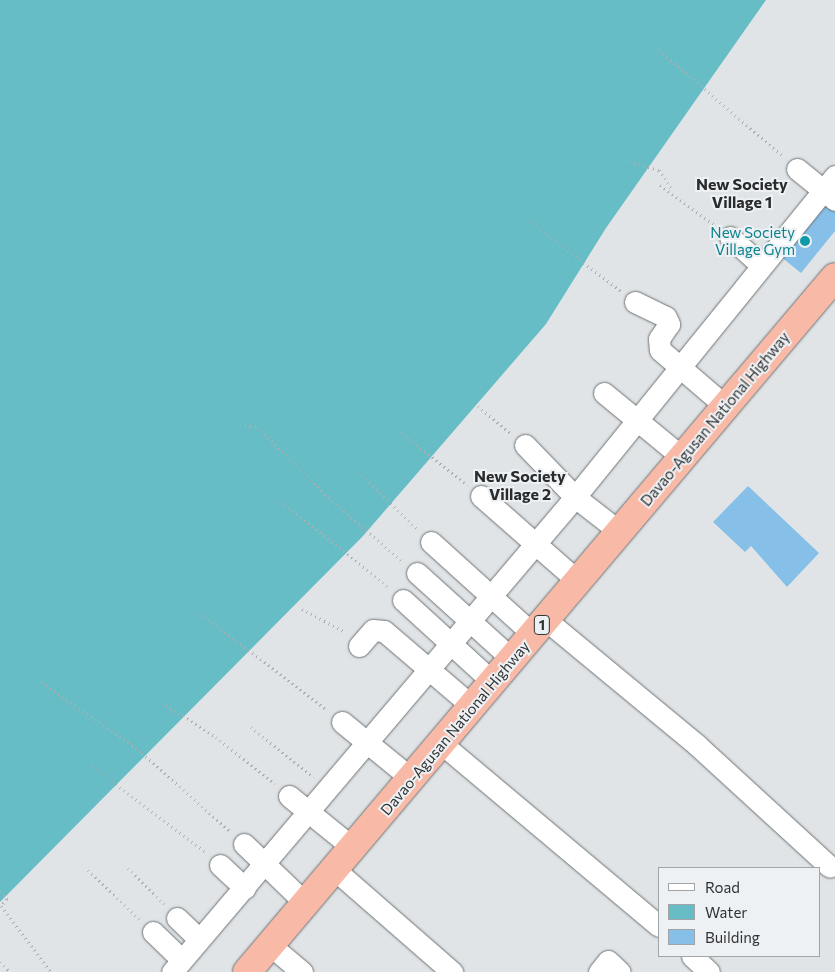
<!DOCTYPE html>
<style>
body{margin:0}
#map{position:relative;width:835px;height:972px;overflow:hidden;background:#e0e4e6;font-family:Commissioner,sans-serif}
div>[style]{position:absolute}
.water>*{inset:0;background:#67bdc5}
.building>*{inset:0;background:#86c0e9}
.path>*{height:3px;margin-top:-1.5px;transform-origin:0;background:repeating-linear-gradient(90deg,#abaeb0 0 1px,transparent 0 5px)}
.roads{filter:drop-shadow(0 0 1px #6f7375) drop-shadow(0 0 1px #6f7375)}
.minor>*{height:21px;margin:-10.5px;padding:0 10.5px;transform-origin:10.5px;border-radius:10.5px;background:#fff}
.highway>*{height:28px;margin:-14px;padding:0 14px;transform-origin:14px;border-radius:14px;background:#f8b9a7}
.dots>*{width:14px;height:14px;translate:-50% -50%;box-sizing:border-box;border:2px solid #edf1f4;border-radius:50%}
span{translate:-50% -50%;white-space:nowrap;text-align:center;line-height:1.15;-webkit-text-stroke:4px #edf1f4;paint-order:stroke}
.shield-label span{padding:1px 4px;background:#edf1f4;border:1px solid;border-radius:4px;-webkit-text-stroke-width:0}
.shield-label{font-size:14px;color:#313233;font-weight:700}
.culture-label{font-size:15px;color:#0d838f}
.right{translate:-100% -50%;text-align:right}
.street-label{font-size:15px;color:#313233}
.neighbourhood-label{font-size:16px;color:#292b2d;font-weight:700}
.legend{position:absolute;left:658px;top:867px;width:162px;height:90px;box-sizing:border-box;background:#edf1f4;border:1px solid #a2a5a7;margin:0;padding:6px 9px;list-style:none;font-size:15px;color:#313233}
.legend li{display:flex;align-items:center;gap:10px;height:25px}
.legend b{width:25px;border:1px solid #a2a5a7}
</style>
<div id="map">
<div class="water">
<div style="clip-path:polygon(0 0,766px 0,606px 228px,546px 324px,363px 536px,0 902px)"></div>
</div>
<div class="building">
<div style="clip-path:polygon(823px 192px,835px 202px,835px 231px,801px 273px,775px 252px)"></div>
<div style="clip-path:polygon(748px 486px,819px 553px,787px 587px,751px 546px,745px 552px,713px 522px)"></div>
</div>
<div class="path">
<div style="left:659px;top:50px;width:165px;rotate:40.6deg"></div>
<div style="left:629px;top:161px;width:31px;rotate:17deg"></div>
<div style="left:659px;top:170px;width:25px;rotate:56deg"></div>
<div style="left:660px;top:185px;width:69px;rotate:36.2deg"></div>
<div style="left:528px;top:220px;width:117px;rotate:37.4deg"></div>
<div style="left:478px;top:406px;width:42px;rotate:40.2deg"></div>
<div style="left:245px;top:425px;width:12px;rotate:9deg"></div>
<div style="left:257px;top:427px;width:105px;rotate:44.6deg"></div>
<div style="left:332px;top:501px;width:94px;rotate:40.7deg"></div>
<div style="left:401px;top:432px;width:85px;rotate:38.8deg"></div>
<div style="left:362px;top:475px;width:77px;rotate:44.5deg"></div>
<div style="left:281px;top:501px;width:137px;rotate:38.8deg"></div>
<div style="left:302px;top:609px;width:49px;rotate:28.1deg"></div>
<div style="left:201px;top:613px;width:159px;rotate:37.6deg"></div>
<div style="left:42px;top:682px;width:123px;rotate:35.4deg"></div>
<div style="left:142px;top:753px;width:119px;rotate:41.6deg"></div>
<div style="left:166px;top:705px;width:59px;rotate:32.6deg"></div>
<div style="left:216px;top:737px;width:75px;rotate:38.5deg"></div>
<div style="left:251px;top:727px;width:80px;rotate:38.9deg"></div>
<div style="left:92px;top:766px;width:144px;rotate:37.1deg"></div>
<div style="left:128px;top:868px;width:51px;rotate:45deg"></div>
<div style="left:88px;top:870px;width:72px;rotate:43.9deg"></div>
<div style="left:0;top:891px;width:11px;rotate:49deg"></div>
<div style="left:7px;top:899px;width:9px;rotate:131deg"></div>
<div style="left:1px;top:906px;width:83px;rotate:52.9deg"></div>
<div style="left:0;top:962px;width:14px;rotate:45deg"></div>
</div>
<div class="roads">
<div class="minor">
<div style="left:797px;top:169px;width:49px;rotate:39.2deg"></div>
<div style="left:730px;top:237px;width:42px;rotate:42.1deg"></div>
<div style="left:635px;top:302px;width:34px;rotate:26deg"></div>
<div style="left:666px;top:317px;width:8px;rotate:67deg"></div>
<div style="left:669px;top:324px;width:18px;rotate:124deg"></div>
<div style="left:659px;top:339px;width:11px;rotate:85deg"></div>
<div style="left:660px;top:350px;width:86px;rotate:40.7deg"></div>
<div style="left:604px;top:393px;width:101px;rotate:39.4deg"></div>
<div style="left:525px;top:445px;width:72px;rotate:46.1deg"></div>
<div style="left:575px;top:497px;width:57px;rotate:37.9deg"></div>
<div style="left:481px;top:496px;width:130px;rotate:41.3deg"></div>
<div style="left:431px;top:542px;width:139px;rotate:42.1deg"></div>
<div style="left:417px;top:573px;width:130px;rotate:42.2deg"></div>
<div style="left:403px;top:600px;width:123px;rotate:42.4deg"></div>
<div style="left:546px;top:620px;width:196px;rotate:39.6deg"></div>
<div style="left:697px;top:745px;width:180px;rotate:42.5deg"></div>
<div style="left:359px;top:646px;width:21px;rotate:-49deg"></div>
<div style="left:373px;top:630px;width:11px;rotate:5deg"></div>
<div style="left:384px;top:631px;width:117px;rotate:40.5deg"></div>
<div style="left:342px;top:722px;width:90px;rotate:39.2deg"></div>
<div style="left:442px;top:744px;width:283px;rotate:40deg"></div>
<div style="left:289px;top:796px;width:82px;rotate:39.1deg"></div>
<div style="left:244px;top:844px;width:85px;rotate:44deg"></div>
<div style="left:220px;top:865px;width:34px;rotate:43deg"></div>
<div style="left:334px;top:869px;width:157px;rotate:41.1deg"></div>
<div style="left:177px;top:918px;width:30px;rotate:44deg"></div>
<div style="left:153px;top:932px;width:40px;rotate:44deg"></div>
<div style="left:270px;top:945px;width:42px;rotate:40.2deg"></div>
<div style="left:692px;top:956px;width:23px;rotate:43deg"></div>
<div style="left:172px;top:972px;width:623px;rotate:-49.69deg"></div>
<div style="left:575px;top:497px;width:413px;rotate:-51deg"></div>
<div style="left:599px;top:972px;width:14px;rotate:-51deg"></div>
<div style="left:608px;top:961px;width:16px;rotate:43deg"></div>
</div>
<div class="highway">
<div style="left:247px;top:972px;width:910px;rotate:-49.77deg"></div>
</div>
</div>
<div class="dots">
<div style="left:805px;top:241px;background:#0f9aa8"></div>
</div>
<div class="shield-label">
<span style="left:542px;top:625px">1</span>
</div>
<div class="culture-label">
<span class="right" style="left:795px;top:241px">New Society<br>Village Gym</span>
</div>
<div class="street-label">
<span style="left:715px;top:419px;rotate:-50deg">Davao-Agusan National Highway</span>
<span style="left:455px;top:728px;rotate:-50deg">Davao-Agusan National Highway</span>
</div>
<div class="neighbourhood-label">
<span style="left:742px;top:193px">New Society<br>Village 1</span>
<span style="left:520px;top:485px">New Society<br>Village 2</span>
</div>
<ul class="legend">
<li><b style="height:6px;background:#fff"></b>Road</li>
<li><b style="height:14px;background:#67bdc5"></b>Water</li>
<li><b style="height:14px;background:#86c0e9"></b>Building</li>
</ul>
</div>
